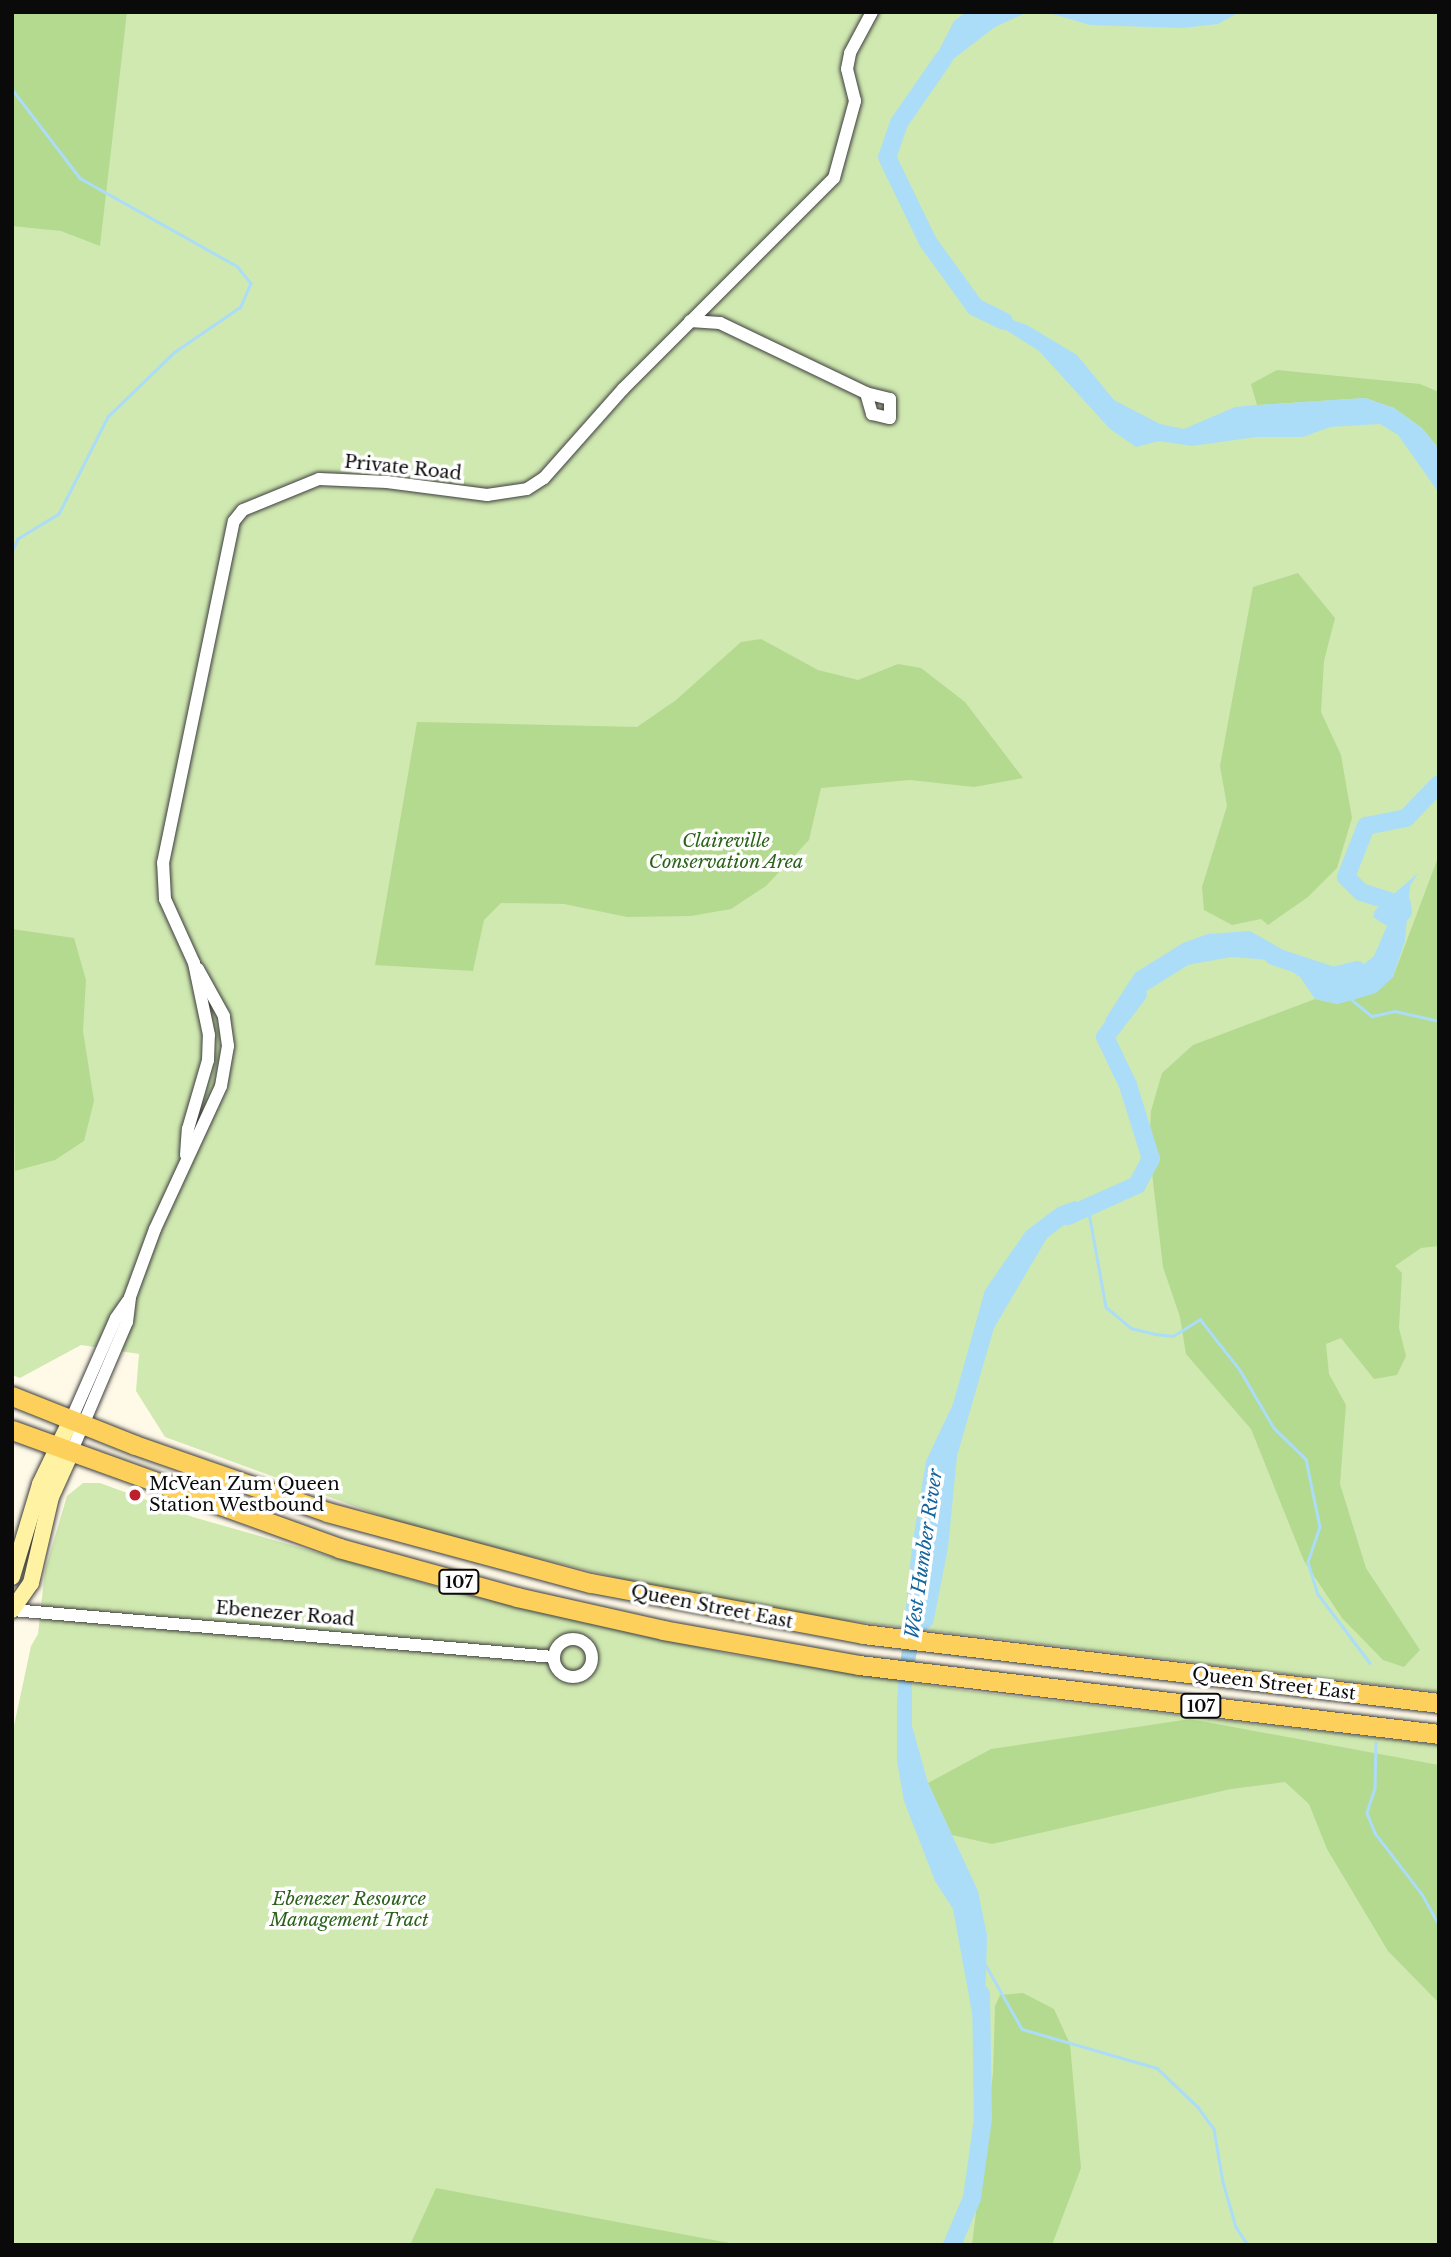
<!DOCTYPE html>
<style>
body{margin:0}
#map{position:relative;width:1451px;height:2257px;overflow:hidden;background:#fffae8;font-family:"Libre Baskerville",serif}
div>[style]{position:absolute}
.green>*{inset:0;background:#d0e9b1}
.forest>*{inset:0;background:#b4da90}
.water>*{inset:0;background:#abddf8}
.stream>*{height:2.5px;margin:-1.25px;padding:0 1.25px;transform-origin:1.25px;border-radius:1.25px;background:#abddf8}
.river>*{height:18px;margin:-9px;padding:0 9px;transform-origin:9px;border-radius:9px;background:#abddf8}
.roads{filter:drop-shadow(0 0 2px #3d3d3d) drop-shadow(0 0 2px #3d3d3d)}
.street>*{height:12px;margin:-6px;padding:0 6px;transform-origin:6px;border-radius:6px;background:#fff}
.street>.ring{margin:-6px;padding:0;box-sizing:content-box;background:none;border:12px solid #fff;border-radius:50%}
.secondary>*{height:16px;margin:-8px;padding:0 8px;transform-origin:8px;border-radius:8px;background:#fff2a3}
.primary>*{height:19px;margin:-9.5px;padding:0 9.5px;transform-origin:9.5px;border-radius:9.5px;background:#fcd05a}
.dots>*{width:19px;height:19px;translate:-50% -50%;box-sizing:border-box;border:4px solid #fff;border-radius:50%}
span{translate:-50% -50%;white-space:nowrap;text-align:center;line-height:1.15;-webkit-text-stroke:7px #fff;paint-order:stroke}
.shield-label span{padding:2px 5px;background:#fff;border:2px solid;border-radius:5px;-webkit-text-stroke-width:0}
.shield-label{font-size:16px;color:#0a0a0a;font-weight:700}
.street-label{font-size:18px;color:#0a0a0a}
.park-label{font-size:18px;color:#2b621a;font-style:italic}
.poi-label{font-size:18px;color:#0a0a0a}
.left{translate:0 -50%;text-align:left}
.water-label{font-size:19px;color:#12659e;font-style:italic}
.frame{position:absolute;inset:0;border:14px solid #0a0a0a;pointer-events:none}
</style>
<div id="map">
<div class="green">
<div style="clip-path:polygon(12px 12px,1439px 12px,1439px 1692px,816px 1617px,638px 1583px,409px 1526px,165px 1437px,136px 1391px,139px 1354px,81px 1345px,20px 1378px,12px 1375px)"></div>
<div style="clip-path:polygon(83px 1483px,100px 1483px,193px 1517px,456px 1592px,729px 1654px,961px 1690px,1439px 1745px,1439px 2245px,12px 2245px,12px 1735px,31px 1646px,38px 1634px,45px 1570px,67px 1496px)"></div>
</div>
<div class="forest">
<div style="clip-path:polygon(12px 12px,127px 12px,100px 246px,61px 231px,12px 226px)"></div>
<div style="clip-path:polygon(1277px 370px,1420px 384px,1439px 392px,1439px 449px,1422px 428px,1394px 408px,1365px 398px,1257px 405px,1251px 384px)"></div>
<div style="clip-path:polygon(1298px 573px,1335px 618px,1324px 661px,1321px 712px,1341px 755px,1352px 818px,1337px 868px,1308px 897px,1268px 925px,1261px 919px,1232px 925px,1204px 910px,1202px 887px,1227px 806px,1220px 766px,1253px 587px)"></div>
<div style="clip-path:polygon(761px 639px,818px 670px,858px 680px,898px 664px,921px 668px,965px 702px,1023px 778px,974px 787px,910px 780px,821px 788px,809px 840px,766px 886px,731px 909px,691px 916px,627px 917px,564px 904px,501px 903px,484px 920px,473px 971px,375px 965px,417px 722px,637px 727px,676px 700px,741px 642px)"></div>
<div style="clip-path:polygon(1439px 855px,1439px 1246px,1421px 1248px,1395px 1266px,1402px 1273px,1399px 1328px,1406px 1356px,1397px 1375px,1374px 1379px,1341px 1338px,1326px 1344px,1329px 1374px,1346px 1405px,1340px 1484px,1366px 1568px,1420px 1650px,1404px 1667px,1383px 1660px,1342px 1618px,1304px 1561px,1251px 1429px,1186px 1354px,1180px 1317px,1163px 1267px,1149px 1147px,1151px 1111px,1162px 1073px,1193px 1045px,1315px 999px,1338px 1004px,1393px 977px)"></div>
<div style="clip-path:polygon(12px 929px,74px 938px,86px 980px,83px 1031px,94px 1101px,84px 1141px,55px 1160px,15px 1171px)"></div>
<div style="clip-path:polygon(1190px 1719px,1439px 1765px,1439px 2003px,1388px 1951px,1327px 1849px,1309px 1804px,1285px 1782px,1231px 1789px,992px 1844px,952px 1835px,928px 1783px,991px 1749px)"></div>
<div style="clip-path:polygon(1023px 1993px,1054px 2009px,1070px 2044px,1081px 2168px,1052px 2245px,972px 2245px,993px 2073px,995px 2006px,1000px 1995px)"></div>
<div style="clip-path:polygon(436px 2188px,740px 2245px,410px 2245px)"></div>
</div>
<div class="water">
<div style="clip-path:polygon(966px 12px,1028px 12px,995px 27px,922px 83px,954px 21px)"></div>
<div style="clip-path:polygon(1046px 12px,1240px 12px,1218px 24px,1182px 28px,1090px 25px)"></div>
<div style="clip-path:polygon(982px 310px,1027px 325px,1077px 355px,1114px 400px,1160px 424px,1184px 429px,1235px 407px,1257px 405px,1365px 398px,1394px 408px,1422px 428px,1439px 449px,1439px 493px,1398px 435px,1380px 424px,1330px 427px,1303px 437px,1256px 437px,1192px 446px,1159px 441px,1136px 447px,1110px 429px,1039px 351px,987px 318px)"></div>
<div style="clip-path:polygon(1418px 873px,1410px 886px,1405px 941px,1393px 977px,1376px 993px,1352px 1000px,1338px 1004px,1315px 999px,1298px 974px,1331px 977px,1359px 968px,1374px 956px,1387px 926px,1373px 917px,1375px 910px)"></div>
<div style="clip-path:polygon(1250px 931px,1285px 951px,1296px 964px,1294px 970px,1270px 960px,1231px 957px,1188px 965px,1145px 992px,1122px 1014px,1104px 1046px,1100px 1040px,1106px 1018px,1135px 973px,1183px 943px,1208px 934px)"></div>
<div style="clip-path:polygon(1075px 1201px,1088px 1207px,1047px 1238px,994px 1328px,957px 1456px,948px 1548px,933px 1624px,921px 1635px,912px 1674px,912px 1726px,928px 1783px,978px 1891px,987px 1935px,985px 2010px,975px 2029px,953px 1909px,935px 1881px,904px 1801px,897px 1761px,897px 1699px,912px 1546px,926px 1461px,953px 1404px,985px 1290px,1026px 1231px,1058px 1207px)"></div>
</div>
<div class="stream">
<div style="left:12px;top:89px;width:112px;rotate:52.6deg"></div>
<div style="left:80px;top:178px;width:180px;rotate:29.3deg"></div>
<div style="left:237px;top:266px;width:22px;rotate:51deg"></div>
<div style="left:251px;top:283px;width:26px;rotate:113deg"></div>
<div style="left:241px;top:307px;width:80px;rotate:145.7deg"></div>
<div style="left:175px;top:352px;width:93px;rotate:135.9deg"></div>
<div style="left:108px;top:417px;width:109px;rotate:116.8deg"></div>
<div style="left:59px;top:514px;width:48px;rotate:148.6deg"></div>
<div style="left:18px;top:539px;width:14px;rotate:115deg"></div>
<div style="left:1294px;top:970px;width:6px;rotate:45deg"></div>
<div style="left:1352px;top:1000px;width:26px;rotate:39deg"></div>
<div style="left:1372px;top:1016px;width:24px;rotate:-12deg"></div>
<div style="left:1395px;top:1011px;width:45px;rotate:12.8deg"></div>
<div style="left:1088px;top:1207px;width:102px;rotate:79.8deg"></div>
<div style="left:1106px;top:1307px;width:33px;rotate:40deg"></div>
<div style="left:1131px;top:1328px;width:25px;rotate:14deg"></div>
<div style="left:1155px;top:1334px;width:18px;rotate:6deg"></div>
<div style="left:1173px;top:1336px;width:32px;rotate:-32deg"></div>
<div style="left:1200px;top:1319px;width:65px;rotate:51.9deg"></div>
<div style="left:1240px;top:1370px;width:67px;rotate:59.6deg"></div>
<div style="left:1274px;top:1428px;width:45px;rotate:44.1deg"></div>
<div style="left:1306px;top:1459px;width:69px;rotate:78.4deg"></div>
<div style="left:1320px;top:1527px;width:37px;rotate:109deg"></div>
<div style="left:1308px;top:1562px;width:34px;rotate:73deg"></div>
<div style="left:1318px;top:1594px;width:86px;rotate:53deg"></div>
<div style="left:1376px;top:1743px;width:45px;rotate:91.3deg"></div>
<div style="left:1375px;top:1788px;width:26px;rotate:108deg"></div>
<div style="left:1367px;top:1813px;width:22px;rotate:68deg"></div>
<div style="left:1375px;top:1833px;width:77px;rotate:52.4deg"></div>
<div style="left:1422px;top:1894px;width:35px;rotate:61deg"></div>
<div style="left:984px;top:1962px;width:77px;rotate:60.4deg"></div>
<div style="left:1022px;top:2029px;width:141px;rotate:16.1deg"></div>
<div style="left:1157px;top:2068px;width:57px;rotate:43.6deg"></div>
<div style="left:1198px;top:2107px;width:27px;rotate:54deg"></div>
<div style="left:1214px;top:2129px;width:54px;rotate:80.4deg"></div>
<div style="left:1223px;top:2182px;width:47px;rotate:73.9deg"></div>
<div style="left:1236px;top:2227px;width:22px;rotate:56deg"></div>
</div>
<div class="river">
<div style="left:944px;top:58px;width:79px;rotate:124.7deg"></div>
<div style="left:899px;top:123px;width:36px;rotate:109deg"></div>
<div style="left:887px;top:157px;width:94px;rotate:64.2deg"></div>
<div style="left:928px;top:242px;width:80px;rotate:54.1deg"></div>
<div style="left:975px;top:307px;width:32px;rotate:26deg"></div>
<div style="left:1403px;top:912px;width:7px;rotate:-98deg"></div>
<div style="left:1402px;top:905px;width:43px;rotate:-162.4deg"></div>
<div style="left:1361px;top:892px;width:21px;rotate:-135deg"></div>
<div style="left:1346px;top:877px;width:55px;rotate:-68.6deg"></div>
<div style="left:1366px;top:826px;width:41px;rotate:-11.3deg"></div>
<div style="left:1406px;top:818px;width:47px;rotate:-45.9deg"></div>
<div style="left:1273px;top:956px;width:63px;rotate:18.4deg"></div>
<div style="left:1333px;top:976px;width:25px;rotate:-14deg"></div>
<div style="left:1068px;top:1216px;width:76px;rotate:-24.2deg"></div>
<div style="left:1137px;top:1185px;width:30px;rotate:-62deg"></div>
<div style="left:1151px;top:1159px;width:77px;rotate:-107.3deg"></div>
<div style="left:1128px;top:1085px;width:53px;rotate:-115.6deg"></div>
<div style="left:1105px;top:1037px;width:54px;rotate:-52.5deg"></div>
<div style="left:952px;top:2245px;width:51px;rotate:-66.9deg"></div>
<div style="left:972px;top:2198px;width:80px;rotate:-82.1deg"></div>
<div style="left:983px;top:2119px;width:125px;rotate:-90.9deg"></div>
</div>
<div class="roads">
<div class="street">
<div style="left:690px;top:321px;width:30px;rotate:4deg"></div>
<div style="left:720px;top:323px;width:162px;rotate:25.6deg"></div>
<div style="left:866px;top:393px;width:22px;rotate:74deg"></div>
<div style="left:872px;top:414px;width:18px;rotate:13deg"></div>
<div style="left:890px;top:418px;width:19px;rotate:-90deg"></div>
<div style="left:890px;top:399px;width:25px;rotate:-166deg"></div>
<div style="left:186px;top:1155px;width:26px;rotate:-86deg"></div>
<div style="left:188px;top:1129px;width:72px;rotate:-73.8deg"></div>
<div style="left:208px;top:1060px;width:25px;rotate:-88deg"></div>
<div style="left:209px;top:1035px;width:74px;rotate:-101.8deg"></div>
<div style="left:194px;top:963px;width:70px;rotate:-114.4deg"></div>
<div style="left:165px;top:899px;width:36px;rotate:-93deg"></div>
<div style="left:163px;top:863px;width:349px;rotate:-78.3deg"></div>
<div style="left:234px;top:521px;width:14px;rotate:-51deg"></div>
<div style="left:243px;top:510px;width:82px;rotate:-22.2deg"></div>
<div style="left:319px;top:479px;width:68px;rotate:2.5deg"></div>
<div style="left:387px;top:482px;width:101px;rotate:7.4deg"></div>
<div style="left:487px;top:495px;width:40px;rotate:-8.5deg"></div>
<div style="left:527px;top:489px;width:20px;rotate:-33deg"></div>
<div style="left:544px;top:478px;width:119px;rotate:-48.4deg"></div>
<div style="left:623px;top:389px;width:298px;rotate:-45deg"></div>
<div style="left:834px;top:178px;width:80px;rotate:-74.7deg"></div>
<div style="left:855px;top:101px;width:33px;rotate:-104deg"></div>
<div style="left:847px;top:69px;width:16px;rotate:-79deg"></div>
<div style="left:850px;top:53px;width:47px;rotate:-61.8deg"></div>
<div style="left:71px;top:1420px;width:111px;rotate:-66.2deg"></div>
<div style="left:116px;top:1318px;width:21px;rotate:-55deg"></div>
<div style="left:71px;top:1453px;width:142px;rotate:-66.9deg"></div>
<div style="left:127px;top:1322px;width:25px;rotate:-83deg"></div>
<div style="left:130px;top:1297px;width:72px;rotate:-69.8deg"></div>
<div style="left:155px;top:1229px;width:157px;rotate:-65.2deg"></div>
<div style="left:221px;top:1086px;width:41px;rotate:-80.1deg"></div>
<div style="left:228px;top:1046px;width:30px;rotate:-98deg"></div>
<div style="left:224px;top:1016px;width:54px;rotate:-119deg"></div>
<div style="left:12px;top:1610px;width:544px;rotate:4.96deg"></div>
<div class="ring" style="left:554px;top:1639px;width:26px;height:26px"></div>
</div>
<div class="secondary">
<div style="left:12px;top:1577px;width:97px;rotate:-73.2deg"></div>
<div style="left:40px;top:1484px;width:71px;rotate:-64.2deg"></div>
<div style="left:12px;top:1610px;width:33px;rotate:-55deg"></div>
<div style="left:31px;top:1583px;width:88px;rotate:-76.9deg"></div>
<div style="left:51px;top:1497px;width:48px;rotate:-65.6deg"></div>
</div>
<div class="primary">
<div style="left:12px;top:1396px;width:132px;rotate:21.7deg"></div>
<div style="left:135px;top:1445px;width:203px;rotate:19.2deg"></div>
<div style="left:327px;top:1512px;width:273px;rotate:15.1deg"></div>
<div style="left:591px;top:1583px;width:277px;rotate:10.6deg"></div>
<div style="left:863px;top:1634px;width:580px;rotate:6.83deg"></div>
<div style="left:12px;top:1430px;width:348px;rotate:19.8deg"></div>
<div style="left:339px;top:1548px;width:185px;rotate:15.4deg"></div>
<div style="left:517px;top:1597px;width:150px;rotate:12.7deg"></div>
<div style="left:663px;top:1630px;width:199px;rotate:10.1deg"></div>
<div style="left:859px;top:1665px;width:584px;rotate:6.78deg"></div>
</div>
</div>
<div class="dots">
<div style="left:135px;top:1495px;background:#bd202c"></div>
</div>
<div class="shield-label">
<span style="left:459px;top:1582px">107</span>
<span style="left:1201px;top:1706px">107</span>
</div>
<div class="street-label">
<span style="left:403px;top:468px;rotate:6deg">Private Road</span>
<span style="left:712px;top:1607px;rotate:11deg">Queen Street East</span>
<span style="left:285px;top:1614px;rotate:5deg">Ebenezer Road</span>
<span style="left:1274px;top:1684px;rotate:7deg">Queen Street East</span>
</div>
<div class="park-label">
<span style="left:726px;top:852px">Claireville<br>Conservation Area</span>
<span style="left:349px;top:1910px">Ebenezer Resource<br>Management Tract</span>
</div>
<div class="poi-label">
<span class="left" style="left:149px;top:1495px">McVean Zum Queen<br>Station Westbound</span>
</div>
<div class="water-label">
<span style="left:924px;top:1554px;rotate:-82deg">West Humber River</span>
</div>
<div class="frame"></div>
</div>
